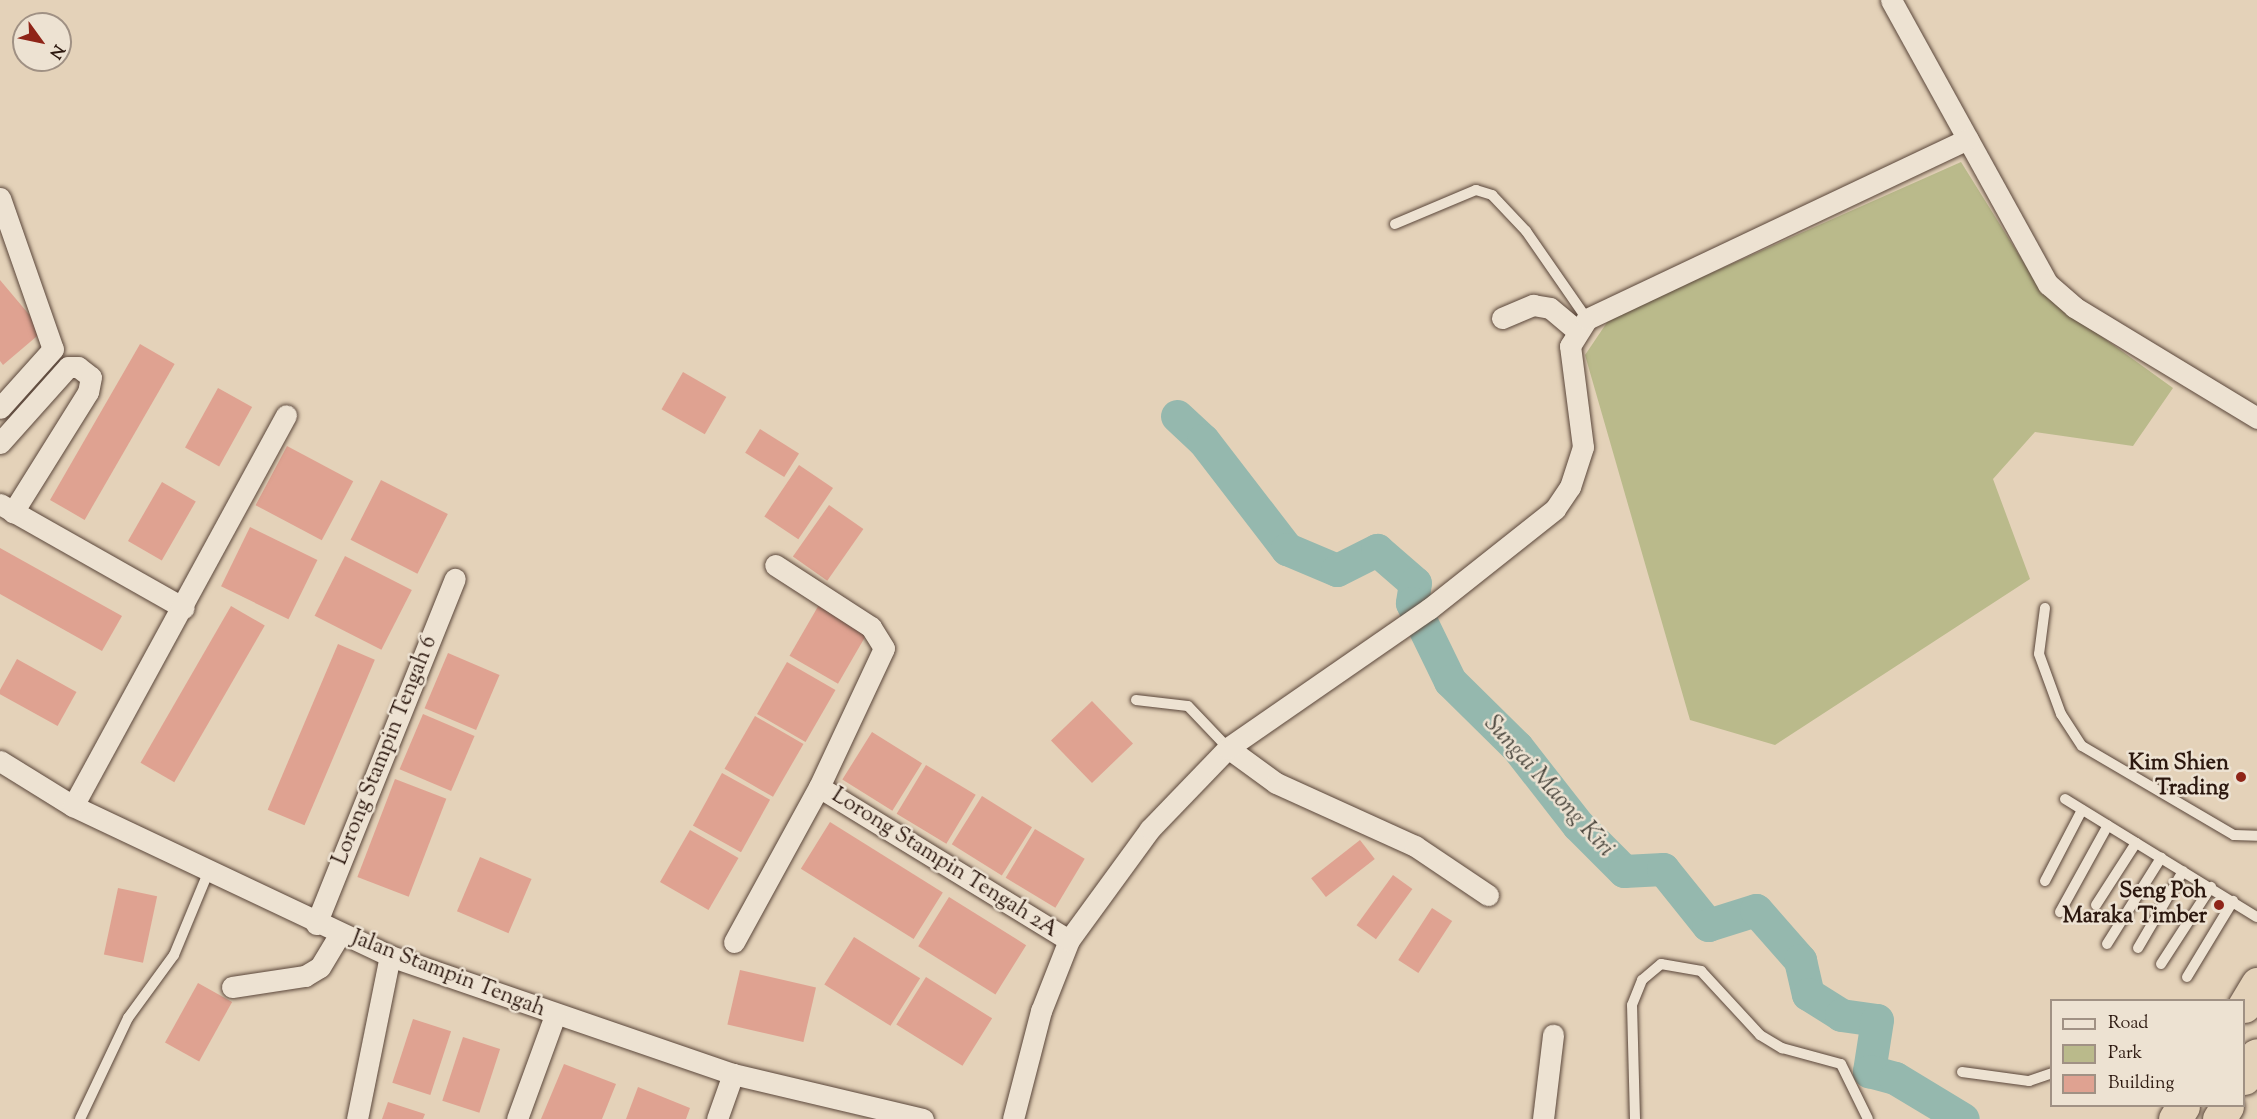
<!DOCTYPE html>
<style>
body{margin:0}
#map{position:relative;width:2257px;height:1119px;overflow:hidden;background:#e4d2b9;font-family:"Sorts Mill Goudy",serif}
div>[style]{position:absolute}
.green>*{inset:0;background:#baba8b}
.river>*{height:33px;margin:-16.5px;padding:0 16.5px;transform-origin:16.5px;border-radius:16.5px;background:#95b8ae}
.building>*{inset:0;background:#dfa291;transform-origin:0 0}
.roads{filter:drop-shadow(0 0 2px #5a463a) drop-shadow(0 0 2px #5a463a)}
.lane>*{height:10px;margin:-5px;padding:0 5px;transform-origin:5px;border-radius:5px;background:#ede2d2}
.street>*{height:21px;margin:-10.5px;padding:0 10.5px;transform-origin:10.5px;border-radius:10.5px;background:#ede2d2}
.highway>*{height:33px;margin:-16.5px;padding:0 16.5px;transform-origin:16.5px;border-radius:16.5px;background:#e4d2b9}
.dots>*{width:16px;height:16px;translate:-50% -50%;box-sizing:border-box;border:3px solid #ede2d2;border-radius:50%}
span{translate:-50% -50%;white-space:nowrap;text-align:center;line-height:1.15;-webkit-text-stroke:5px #ede2d2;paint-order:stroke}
.street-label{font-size:22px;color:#2c180f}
.poi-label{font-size:22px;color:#2c180f;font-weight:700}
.right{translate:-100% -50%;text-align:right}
.water-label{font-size:24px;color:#4c483f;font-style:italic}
.legend{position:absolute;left:2050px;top:999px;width:195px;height:108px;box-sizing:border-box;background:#ede2d2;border:2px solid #a09184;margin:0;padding:8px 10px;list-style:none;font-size:18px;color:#2c180f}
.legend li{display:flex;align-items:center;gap:12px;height:30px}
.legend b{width:30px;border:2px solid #a09184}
.north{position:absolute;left:12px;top:12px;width:60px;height:60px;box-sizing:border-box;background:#ede2d2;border:2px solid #a09184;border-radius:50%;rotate:123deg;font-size:16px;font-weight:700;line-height:24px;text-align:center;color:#2c180f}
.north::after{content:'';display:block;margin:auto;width:21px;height:27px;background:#8f2418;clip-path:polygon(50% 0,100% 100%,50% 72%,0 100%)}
</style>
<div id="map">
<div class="green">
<div style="clip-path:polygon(1961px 162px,2044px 295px,2173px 388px,2133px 446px,2035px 432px,1993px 479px,2030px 579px,1775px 745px,1690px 720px,1585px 355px,1610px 318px)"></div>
</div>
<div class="river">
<div style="left:1177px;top:416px;width:35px;rotate:43deg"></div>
<div style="left:1203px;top:440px;width:138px;rotate:52.4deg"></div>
<div style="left:1287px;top:549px;width:54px;rotate:22.8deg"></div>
<div style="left:1337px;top:570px;width:45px;rotate:-26.6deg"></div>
<div style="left:1377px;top:550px;width:50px;rotate:41deg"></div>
<div style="left:1415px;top:583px;width:20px;rotate:99deg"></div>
<div style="left:1412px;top:603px;width:87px;rotate:64deg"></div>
<div style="left:1450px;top:681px;width:94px;rotate:44.6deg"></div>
<div style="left:1517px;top:747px;width:99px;rotate:52deg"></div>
<div style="left:1578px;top:825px;width:65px;rotate:45deg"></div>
<div style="left:1624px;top:871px;width:39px;rotate:-3deg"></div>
<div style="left:1663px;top:869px;width:72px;rotate:51.2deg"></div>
<div style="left:1708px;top:925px;width:50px;rotate:-17.4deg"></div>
<div style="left:1756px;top:910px;width:67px;rotate:48.7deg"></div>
<div style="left:1800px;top:960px;width:35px;rotate:77deg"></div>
<div style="left:1808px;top:994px;width:39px;rotate:32deg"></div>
<div style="left:1841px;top:1015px;width:36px;rotate:8deg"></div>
<div style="left:1877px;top:1020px;width:52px;rotate:98.9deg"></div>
<div style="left:1869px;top:1071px;width:27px;rotate:15deg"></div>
<div style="left:1895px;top:1078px;width:79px;rotate:31.1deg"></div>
</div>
<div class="building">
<div style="clip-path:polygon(0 280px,43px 331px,3px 365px,0 361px)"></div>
<div style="left:140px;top:344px;width:40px;height:180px;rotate:30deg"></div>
<div style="left:683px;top:372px;width:50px;height:43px;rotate:30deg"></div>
<div style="left:218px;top:388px;width:39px;height:68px;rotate:29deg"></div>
<div style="left:760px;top:429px;width:46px;height:28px;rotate:32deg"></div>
<div style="left:287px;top:446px;width:75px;height:67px;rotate:28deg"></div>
<div style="left:799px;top:465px;width:41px;height:62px;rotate:34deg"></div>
<div style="left:381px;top:480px;width:75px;height:67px;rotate:27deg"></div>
<div style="left:162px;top:482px;width:39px;height:68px;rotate:30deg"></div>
<div style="left:829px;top:505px;width:42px;height:63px;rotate:35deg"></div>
<div style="left:250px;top:527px;width:75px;height:66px;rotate:26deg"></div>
<div style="clip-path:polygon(0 548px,122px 616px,102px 651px,0 594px)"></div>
<div style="left:345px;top:556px;width:75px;height:67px;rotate:27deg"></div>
<div style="left:820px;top:603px;width:56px;height:61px;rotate:30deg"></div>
<div style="left:231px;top:606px;width:39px;height:181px;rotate:30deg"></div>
<div style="left:338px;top:644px;width:40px;height:180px;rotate:23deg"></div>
<div style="left:448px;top:653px;width:56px;height:60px;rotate:23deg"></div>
<div style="left:17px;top:659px;width:68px;height:39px;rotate:29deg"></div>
<div style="left:787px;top:662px;width:56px;height:60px;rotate:30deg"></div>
<div style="left:1092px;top:701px;width:59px;height:57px;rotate:46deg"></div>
<div style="left:423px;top:714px;width:56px;height:60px;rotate:23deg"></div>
<div style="left:755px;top:716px;width:56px;height:61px;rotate:30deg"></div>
<div style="left:872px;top:732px;width:59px;height:56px;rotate:32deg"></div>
<div style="left:926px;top:765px;width:58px;height:57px;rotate:31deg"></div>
<div style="left:722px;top:773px;width:55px;height:60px;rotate:29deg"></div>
<div style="left:395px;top:779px;width:55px;height:105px;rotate:21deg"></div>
<div style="left:982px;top:796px;width:59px;height:57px;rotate:32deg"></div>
<div style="left:830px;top:822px;width:133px;height:55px;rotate:32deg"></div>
<div style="left:1035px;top:829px;width:58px;height:57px;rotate:31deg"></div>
<div style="left:690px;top:830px;width:56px;height:60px;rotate:30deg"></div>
<div style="left:1360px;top:840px;width:24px;height:62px;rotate:52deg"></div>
<div style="left:480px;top:857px;width:56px;height:59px;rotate:23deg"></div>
<div style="left:1393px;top:875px;width:24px;height:62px;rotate:36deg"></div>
<div style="left:118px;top:888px;width:40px;height:68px;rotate:12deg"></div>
<div style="left:949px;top:897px;width:91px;height:58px;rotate:32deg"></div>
<div style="left:1432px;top:908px;width:24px;height:62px;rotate:33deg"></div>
<div style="left:854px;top:937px;width:78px;height:56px;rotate:32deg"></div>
<div style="left:740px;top:970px;width:78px;height:56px;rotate:13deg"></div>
<div style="left:926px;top:977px;width:78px;height:56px;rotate:32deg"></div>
<div style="left:198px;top:983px;width:39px;height:68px;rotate:29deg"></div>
<div style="left:413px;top:1019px;width:40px;height:67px;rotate:18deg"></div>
<div style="left:463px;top:1037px;width:39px;height:67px;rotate:18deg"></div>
<div style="clip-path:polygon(564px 1064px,616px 1084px,602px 1119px,541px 1119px)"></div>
<div style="clip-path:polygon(638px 1087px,690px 1108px,686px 1119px,626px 1119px)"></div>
<div style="clip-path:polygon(388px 1102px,425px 1114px,423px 1119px,382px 1119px)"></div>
</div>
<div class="roads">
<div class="lane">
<div style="left:1395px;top:224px;width:88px;rotate:-22.8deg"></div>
<div style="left:1476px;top:190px;width:17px;rotate:17deg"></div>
<div style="left:1492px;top:195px;width:50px;rotate:46.6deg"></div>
<div style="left:1526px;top:231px;width:107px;rotate:55.3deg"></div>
<div style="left:2045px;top:608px;width:46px;rotate:97.4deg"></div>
<div style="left:2039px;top:654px;width:64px;rotate:69.9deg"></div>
<div style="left:2061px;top:714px;width:38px;rotate:57deg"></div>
<div style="left:2082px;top:746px;width:176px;rotate:30.4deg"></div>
<div style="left:2234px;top:835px;width:23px;rotate:2deg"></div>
<div style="left:1136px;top:700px;width:52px;rotate:6.6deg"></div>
<div style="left:1188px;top:706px;width:58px;rotate:46.4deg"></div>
<div style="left:2065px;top:799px;width:225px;rotate:31.6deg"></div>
<div style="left:2045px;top:881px;width:80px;rotate:-62.5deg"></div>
<div style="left:2096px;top:905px;width:74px;rotate:-57.2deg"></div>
<div style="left:2060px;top:912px;width:99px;rotate:-61.1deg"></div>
<div style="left:2107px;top:944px;width:102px;rotate:-57.9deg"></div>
<div style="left:2138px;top:948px;width:89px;rotate:-59.7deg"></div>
<div style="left:2161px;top:964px;width:92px;rotate:-57deg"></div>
<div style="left:2187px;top:977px;width:89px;rotate:-58.8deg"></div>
<div style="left:1962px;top:1072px;width:68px;rotate:7.7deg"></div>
<div style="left:2029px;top:1081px;width:24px;rotate:-19deg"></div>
<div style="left:80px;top:1119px;width:112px;rotate:-64.6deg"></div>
<div style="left:128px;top:1018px;width:78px;rotate:-53.9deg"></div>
<div style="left:174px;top:955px;width:89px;rotate:-67.5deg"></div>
<div style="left:1635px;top:1119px;width:114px;rotate:-91.5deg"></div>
<div style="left:1632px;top:1005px;width:27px;rotate:-68deg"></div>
<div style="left:1642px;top:980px;width:25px;rotate:-40deg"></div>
<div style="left:1661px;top:964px;width:41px;rotate:9.9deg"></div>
<div style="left:1701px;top:971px;width:87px;rotate:47.3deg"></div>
<div style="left:1760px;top:1035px;width:26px;rotate:31deg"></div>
<div style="left:1782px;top:1048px;width:61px;rotate:15.2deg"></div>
<div style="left:1841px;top:1064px;width:61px;rotate:63.9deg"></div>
</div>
<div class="street">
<div style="left:1891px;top:0;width:325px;rotate:61.1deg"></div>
<div style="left:2048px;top:284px;width:35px;rotate:41deg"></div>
<div style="left:2074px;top:307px;width:214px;rotate:31.2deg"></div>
<div style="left:0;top:198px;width:160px;rotate:70.7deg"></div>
<div style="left:53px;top:349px;width:79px;rotate:131.9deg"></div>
<div style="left:1502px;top:318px;width:34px;rotate:-23deg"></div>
<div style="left:1533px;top:305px;width:17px;rotate:10deg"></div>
<div style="left:1550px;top:308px;width:34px;rotate:40deg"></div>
<div style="left:0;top:443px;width:102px;rotate:-48.2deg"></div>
<div style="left:68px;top:367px;width:10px"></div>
<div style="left:78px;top:367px;width:16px;rotate:38deg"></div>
<div style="left:91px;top:377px;width:15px;rotate:101deg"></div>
<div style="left:88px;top:392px;width:142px;rotate:122deg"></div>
<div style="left:0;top:504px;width:211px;rotate:29.5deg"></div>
<div style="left:1228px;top:748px;width:59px;rotate:36.1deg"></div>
<div style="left:1276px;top:783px;width:153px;rotate:24.4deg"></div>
<div style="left:1415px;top:846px;width:88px;rotate:33.9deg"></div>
<div style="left:0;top:761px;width:86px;rotate:31.7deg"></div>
<div style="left:73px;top:806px;width:351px;rotate:25.3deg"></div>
<div style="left:390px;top:956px;width:363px;rotate:19deg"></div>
<div style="left:733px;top:1074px;width:195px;rotate:13.3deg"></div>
<div style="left:819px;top:787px;width:293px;rotate:31.5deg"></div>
<div style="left:73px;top:806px;width:445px;rotate:-61.4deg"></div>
<div style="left:316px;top:924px;width:372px;rotate:-68.1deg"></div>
<div style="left:734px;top:942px;width:177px;rotate:-61.3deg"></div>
<div style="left:819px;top:787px;width:153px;rotate:-64.9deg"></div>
<div style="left:884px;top:648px;width:25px;rotate:-122deg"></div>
<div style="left:871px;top:627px;width:114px;rotate:-147.1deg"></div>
<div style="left:232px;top:987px;width:74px;rotate:-8.6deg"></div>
<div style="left:305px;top:976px;width:17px;rotate:-31deg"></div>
<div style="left:320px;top:967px;width:39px;rotate:-59deg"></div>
<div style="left:357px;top:1119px;width:166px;rotate:-78.6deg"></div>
<div style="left:517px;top:1119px;width:111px;rotate:-69.9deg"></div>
<div style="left:717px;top:1119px;width:48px;rotate:-70.4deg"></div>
<div style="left:1013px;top:1119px;width:112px;rotate:-75.5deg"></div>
<div style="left:1041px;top:1011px;width:76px;rotate:-68.5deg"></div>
<div style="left:1069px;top:940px;width:137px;rotate:-53.9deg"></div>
<div style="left:1150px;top:829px;width:112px;rotate:-46.1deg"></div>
<div style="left:1228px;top:748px;width:244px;rotate:-34.7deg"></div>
<div style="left:1429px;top:609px;width:161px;rotate:-38.4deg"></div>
<div style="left:1555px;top:509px;width:27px;rotate:-56deg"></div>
<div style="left:1570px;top:487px;width:42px;rotate:-72deg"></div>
<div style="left:1583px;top:447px;width:102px;rotate:-97.3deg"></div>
<div style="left:1570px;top:346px;width:32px;rotate:-58deg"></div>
<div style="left:1587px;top:319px;width:421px;rotate:-25.3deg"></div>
<div style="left:1543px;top:1119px;width:85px;rotate:-83.2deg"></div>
</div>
<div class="highway">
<div style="left:2244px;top:1006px;width:26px;rotate:-59deg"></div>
<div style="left:2244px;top:1078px;width:26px;rotate:-61deg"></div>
<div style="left:2175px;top:1119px;width:15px;rotate:-58deg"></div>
<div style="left:2219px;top:1119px;width:15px;rotate:-58deg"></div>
</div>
</div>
<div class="dots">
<div style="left:2241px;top:777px;background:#8f2418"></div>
<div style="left:2219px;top:905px;background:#8f2418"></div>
</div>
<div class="street-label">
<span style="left:386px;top:751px;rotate:-68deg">Lorong Stampin Tengah 6</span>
<span style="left:944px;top:864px;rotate:32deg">Lorong Stampin Tengah 2A</span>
<span style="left:448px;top:975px;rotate:21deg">Jalan Stampin Tengah</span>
</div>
<div class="poi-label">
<span class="right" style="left:2229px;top:777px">Kim Shien<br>Trading</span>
<span class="right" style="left:2207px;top:905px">Seng Poh<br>Maraka Timber</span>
</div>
<div class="water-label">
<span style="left:1548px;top:787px;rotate:48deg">Sungai Maong Kiri</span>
</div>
<ul class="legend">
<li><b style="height:8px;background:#ede2d2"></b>Road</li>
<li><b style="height:16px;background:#baba8b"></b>Park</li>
<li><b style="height:16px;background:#dfa291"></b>Building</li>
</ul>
<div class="north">N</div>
</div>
